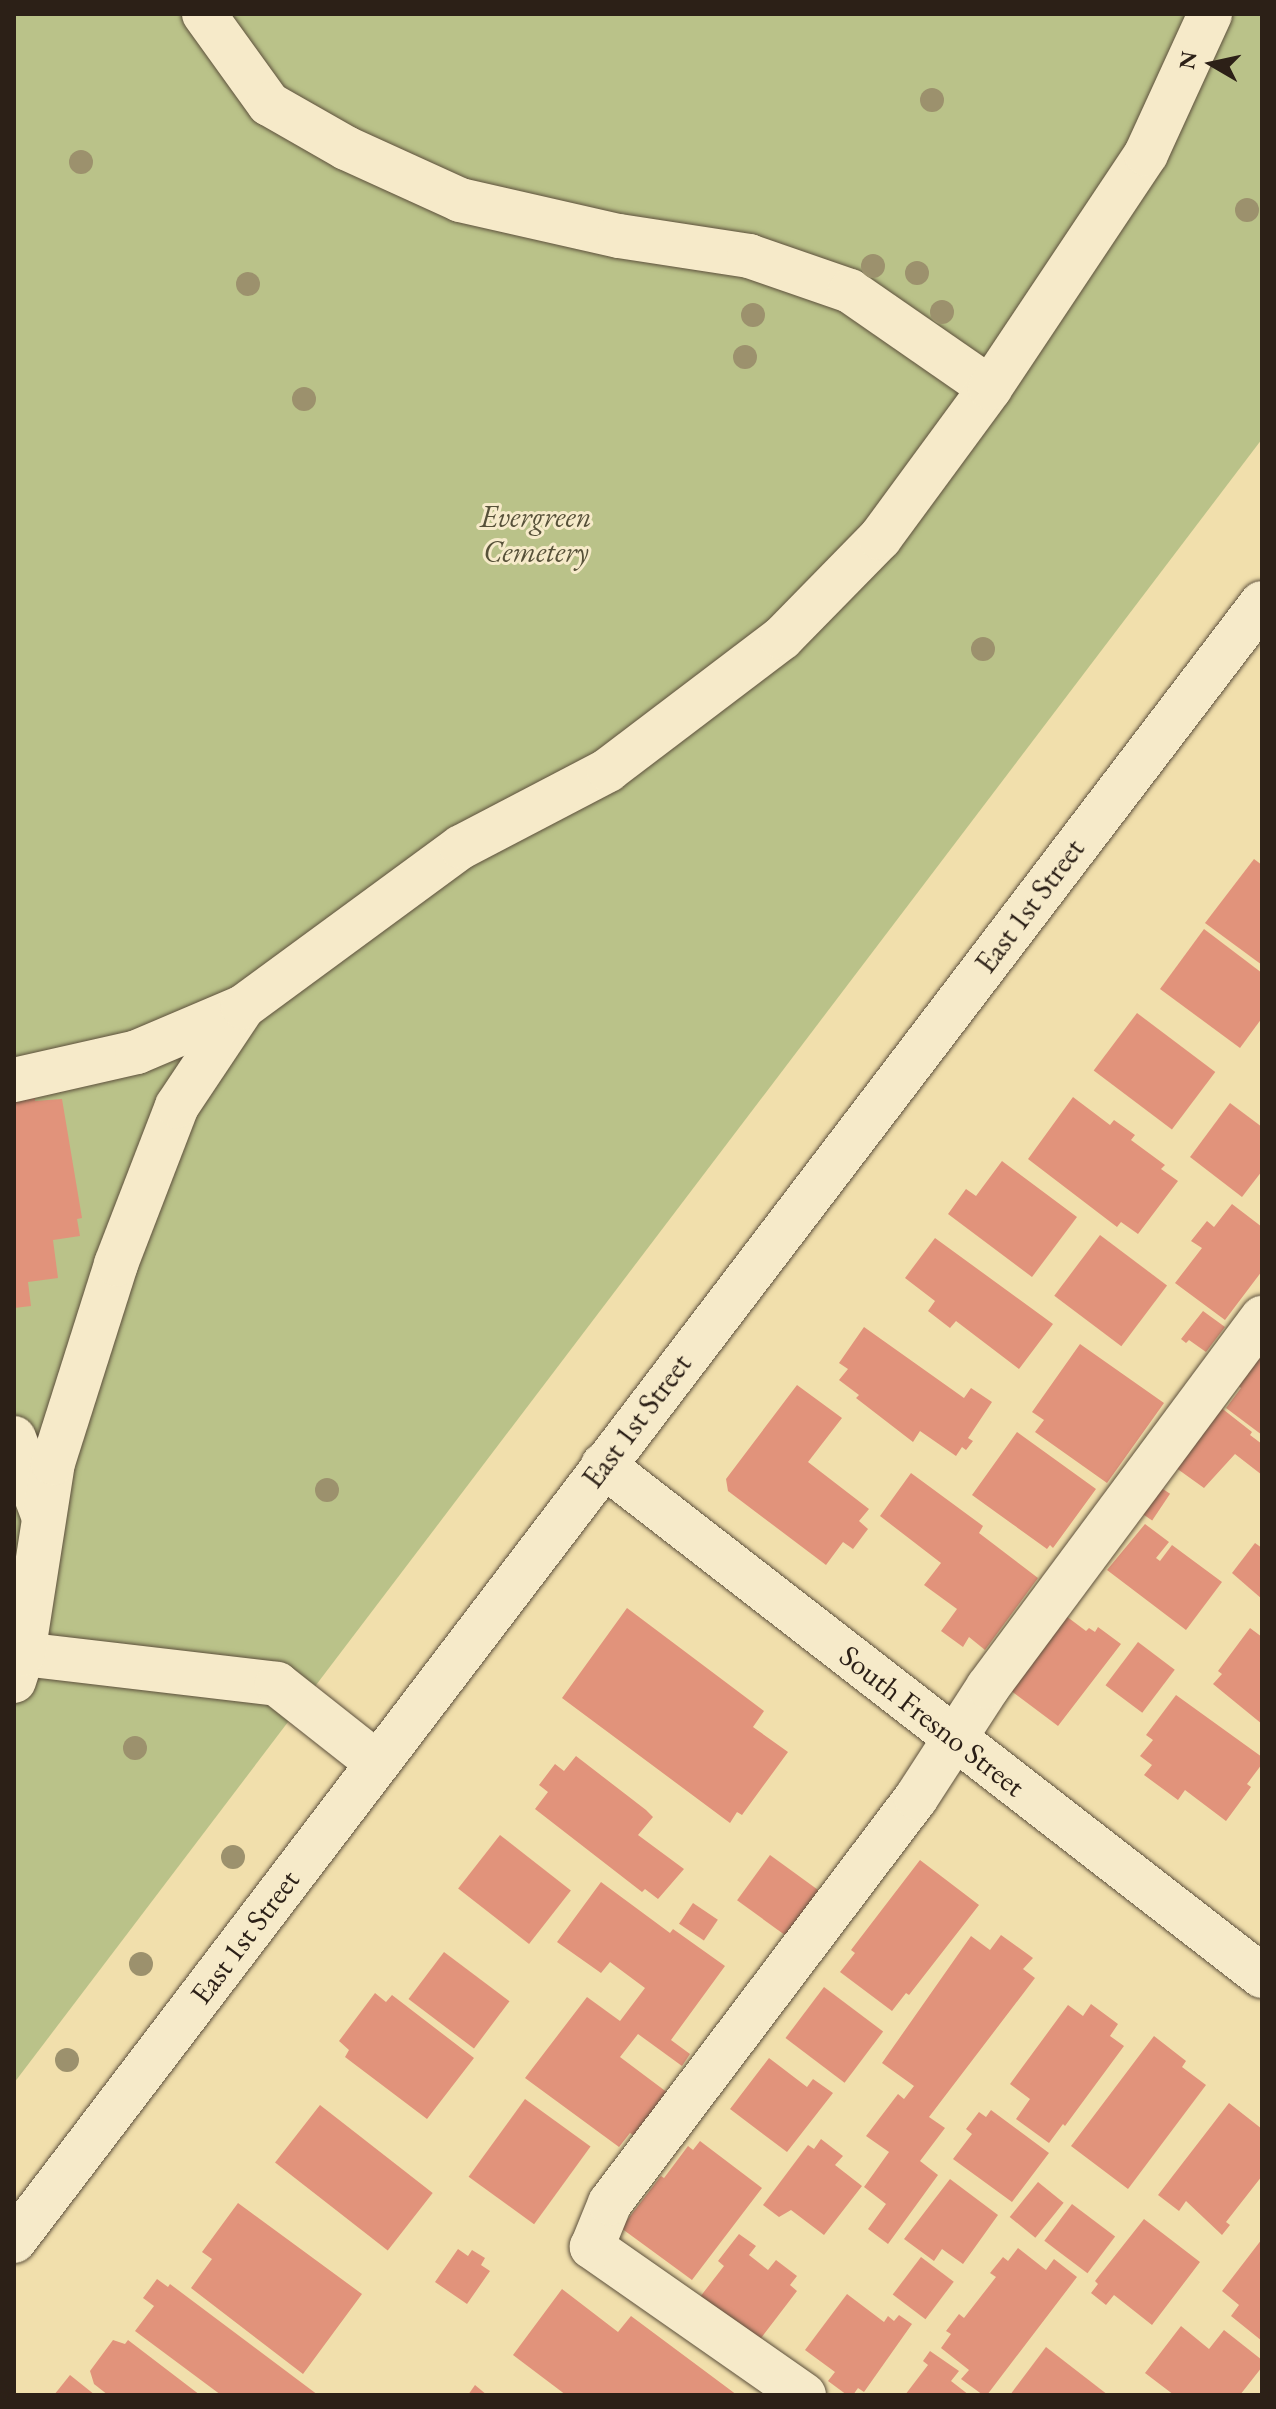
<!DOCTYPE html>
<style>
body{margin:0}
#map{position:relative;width:1276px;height:2409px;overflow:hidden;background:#f1dfac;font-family:"EB Garamond",serif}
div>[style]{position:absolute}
.green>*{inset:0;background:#bac289}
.building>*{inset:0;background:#e1937b;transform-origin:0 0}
.roads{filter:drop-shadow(0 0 2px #5d503c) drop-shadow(0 0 2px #5d503c)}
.minor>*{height:44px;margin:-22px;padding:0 22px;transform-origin:22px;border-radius:22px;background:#f6eac9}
.trees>*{width:24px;height:24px;margin:-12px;border-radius:50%;background:#9c916d}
span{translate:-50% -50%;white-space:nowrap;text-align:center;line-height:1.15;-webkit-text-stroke:6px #f6eac9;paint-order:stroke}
.park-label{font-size:30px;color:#575139;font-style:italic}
.street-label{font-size:30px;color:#2c2017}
.frame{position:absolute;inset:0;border:16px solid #2c2017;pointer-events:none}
.north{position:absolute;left:1172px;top:24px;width:80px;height:80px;-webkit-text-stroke:6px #f6eac9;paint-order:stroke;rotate:279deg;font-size:22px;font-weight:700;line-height:32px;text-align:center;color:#2c2017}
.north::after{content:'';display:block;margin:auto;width:28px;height:36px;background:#2c2017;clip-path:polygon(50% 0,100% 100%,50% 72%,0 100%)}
</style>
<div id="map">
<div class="green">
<div style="clip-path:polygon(14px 14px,1262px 14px,1262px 439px,14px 2083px)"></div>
</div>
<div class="building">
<div style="clip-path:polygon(1254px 859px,1262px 865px,1262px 965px,1205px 923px)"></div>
<div style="clip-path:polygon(1204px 929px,1262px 973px,1262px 1018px,1240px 1048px,1160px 989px)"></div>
<div style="left:1137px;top:1013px;width:98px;height:72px;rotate:37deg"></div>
<div style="clip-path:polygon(1073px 1097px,1110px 1125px,1114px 1120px,1135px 1135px,1131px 1140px,1165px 1165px,1161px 1169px,1178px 1181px,1138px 1234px,1121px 1222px,1117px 1227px,1028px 1159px)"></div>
<div style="clip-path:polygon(35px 1098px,35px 1101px,62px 1099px,82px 1218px,77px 1219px,80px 1236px,53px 1240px,58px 1278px,28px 1282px,31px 1306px,14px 1308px,14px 1101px)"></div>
<div style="clip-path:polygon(1230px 1103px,1262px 1127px,1262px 1171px,1242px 1197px,1190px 1157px)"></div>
<div style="clip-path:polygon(1002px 1161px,1077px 1217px,1032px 1277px,948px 1214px,966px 1189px,976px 1196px)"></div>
<div style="clip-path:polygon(1232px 1204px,1262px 1227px,1262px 1271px,1225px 1320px,1175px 1283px,1202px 1248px,1191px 1241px,1207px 1221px,1214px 1227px)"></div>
<div style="left:1100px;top:1235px;width:84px;height:76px;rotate:37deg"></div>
<div style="clip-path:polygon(935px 1238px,1053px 1324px,1019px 1369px,956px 1321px,950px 1328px,928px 1311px,935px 1301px,905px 1278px)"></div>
<div style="clip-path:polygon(1203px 1311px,1225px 1327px,1206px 1352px,1189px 1340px,1186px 1343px,1181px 1339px)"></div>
<div style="clip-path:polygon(864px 1327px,964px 1398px,971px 1388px,992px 1402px,968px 1438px,973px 1441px,966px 1450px,962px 1447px,956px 1456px,920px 1431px,913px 1442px,856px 1398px,859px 1395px,839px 1380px,848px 1369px,839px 1363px)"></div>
<div style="clip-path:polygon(1080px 1344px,1164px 1403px,1107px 1483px,1035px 1432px,1044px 1420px,1032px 1412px)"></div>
<div style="clip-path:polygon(1251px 1349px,1262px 1357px,1262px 1435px,1226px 1408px,1241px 1388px,1229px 1378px)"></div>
<div style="clip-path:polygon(797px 1385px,842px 1418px,808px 1462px,869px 1509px,859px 1521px,868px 1529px,853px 1549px,843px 1542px,826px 1565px,728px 1491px,726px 1479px)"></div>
<div style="clip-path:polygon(1215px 1403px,1252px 1432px,1250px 1435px,1262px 1444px,1262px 1475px,1235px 1454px,1204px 1488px,1165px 1460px)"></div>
<div style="clip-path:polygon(1017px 1432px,1096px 1489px,1053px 1548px,1050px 1545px,1047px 1549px,972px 1495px)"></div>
<div style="clip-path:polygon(911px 1473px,983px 1526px,979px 1533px,1038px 1578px,985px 1650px,969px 1637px,963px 1647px,941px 1631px,957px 1609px,924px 1585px,941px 1563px,880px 1516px)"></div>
<div style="left:1151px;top:1481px;width:23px;height:32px;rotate:34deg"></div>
<div style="clip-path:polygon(1145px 1524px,1169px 1542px,1156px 1558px,1160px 1561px,1172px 1545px,1222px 1582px,1186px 1630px,1107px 1570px)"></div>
<div style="clip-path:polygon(1255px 1543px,1262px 1548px,1262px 1599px,1232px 1573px)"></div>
<div style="clip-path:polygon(627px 1608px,764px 1711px,753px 1727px,788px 1752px,742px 1815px,737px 1812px,730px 1823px,562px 1698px)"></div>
<div style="clip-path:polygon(1058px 1610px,1086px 1631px,1089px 1628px,1095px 1632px,1098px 1627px,1121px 1644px,1058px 1726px,1002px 1684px)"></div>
<div style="clip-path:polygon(1250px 1628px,1262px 1637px,1262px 1724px,1213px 1684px,1222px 1674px,1218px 1671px)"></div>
<div style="left:1138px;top:1642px;width:46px;height:54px;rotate:37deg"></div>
<div style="clip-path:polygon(1176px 1695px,1262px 1757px,1262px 1764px,1247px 1784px,1251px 1787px,1226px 1821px,1185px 1790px,1178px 1800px,1144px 1775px,1152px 1765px,1140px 1756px,1153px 1740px,1146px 1735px)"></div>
<div style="clip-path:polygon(576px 1756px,646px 1810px,653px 1817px,638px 1835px,684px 1869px,658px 1899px,645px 1889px,642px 1892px,535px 1809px,548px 1792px,539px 1785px,555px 1764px,564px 1771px)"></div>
<div style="left:500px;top:1835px;width:90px;height:68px;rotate:38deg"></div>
<div style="left:770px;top:1855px;width:65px;height:56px;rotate:36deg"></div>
<div style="clip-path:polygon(920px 1860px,979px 1905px,909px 1995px,906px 1993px,892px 2011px,840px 1972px,855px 1953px,851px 1950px)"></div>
<div style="clip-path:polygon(601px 1882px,670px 1933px,673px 1929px,725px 1966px,671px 2040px,690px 2054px,682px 2066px,638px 2034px,620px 2057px,668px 2093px,635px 2136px,630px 2133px,619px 2147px,525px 2078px,587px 1997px,620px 2021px,645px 1988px,610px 1962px,601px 1973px,557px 1942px)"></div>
<div style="left:693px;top:1903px;width:30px;height:25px;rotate:34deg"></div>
<div style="clip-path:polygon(1001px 1935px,1033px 1958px,1023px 1969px,1035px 1978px,929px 2117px,945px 2128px,920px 2161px,938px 2175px,888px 2244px,868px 2229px,886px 2204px,864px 2187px,889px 2152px,866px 2136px,898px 2094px,904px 2099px,914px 2086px,882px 2063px,971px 1936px,990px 1950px)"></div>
<div style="left:444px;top:1952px;width:82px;height:59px;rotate:37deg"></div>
<div style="left:824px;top:1987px;width:74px;height:64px;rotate:37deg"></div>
<div style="clip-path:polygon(375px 1993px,386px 2002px,392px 1995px,474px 2058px,427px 2119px,345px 2057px,349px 2050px,339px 2041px)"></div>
<div style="clip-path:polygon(1091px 2004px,1118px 2024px,1110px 2036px,1124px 2046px,1065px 2126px,1063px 2124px,1049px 2143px,1016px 2119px,1030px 2099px,1010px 2084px,1068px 2005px,1083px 2016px)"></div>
<div style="clip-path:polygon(1154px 2036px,1186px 2061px,1182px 2067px,1206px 2085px,1128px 2189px,1071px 2146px)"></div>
<div style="clip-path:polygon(769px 2058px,807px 2087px,813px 2079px,833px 2093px,787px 2152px,730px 2109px)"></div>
<div style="left:525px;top:2099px;width:81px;height:96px;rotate:36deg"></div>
<div style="clip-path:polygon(1229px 2103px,1262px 2129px,1262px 2176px,1226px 2222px,1230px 2225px,1222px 2235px,1186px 2201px,1179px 2211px,1158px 2195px)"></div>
<div style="left:320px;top:2105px;width:143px;height:73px;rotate:38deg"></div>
<div style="clip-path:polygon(991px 2110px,1049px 2153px,1012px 2202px,953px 2159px,972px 2134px,966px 2129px,979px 2112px,986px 2117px)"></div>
<div style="clip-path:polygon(821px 2139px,843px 2156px,835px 2165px,862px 2186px,824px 2235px,791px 2210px,779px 2217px,763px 2205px,808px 2145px,814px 2149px)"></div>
<div style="clip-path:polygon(700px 2141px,762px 2188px,692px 2280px,621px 2228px,661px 2176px,664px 2178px,688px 2146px,693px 2150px)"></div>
<div style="clip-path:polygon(950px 2179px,998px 2215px,963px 2264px,942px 2249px,934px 2261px,904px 2239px)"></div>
<div style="left:1038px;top:2182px;width:33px;height:45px;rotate:39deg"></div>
<div style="clip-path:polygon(238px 2203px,362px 2294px,303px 2374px,191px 2288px,212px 2259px,202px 2252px)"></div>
<div style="left:1072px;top:2204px;width:54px;height:46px;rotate:37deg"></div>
<div style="clip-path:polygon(1144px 2219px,1200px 2262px,1152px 2325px,1114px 2295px,1106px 2305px,1091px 2293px,1098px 2284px,1095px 2281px)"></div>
<div style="clip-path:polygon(739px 2234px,756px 2246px,749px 2255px,768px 2270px,776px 2260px,797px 2276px,790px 2285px,797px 2291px,758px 2342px,700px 2297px,724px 2266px,718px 2261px)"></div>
<div style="clip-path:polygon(1262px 2239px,1262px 2341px,1231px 2316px,1239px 2305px,1222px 2291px)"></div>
<div style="clip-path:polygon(1018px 2248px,1046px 2270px,1054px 2259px,1077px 2277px,987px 2395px,983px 2395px,961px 2379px,969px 2370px,941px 2348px,951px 2334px,946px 2331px,959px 2314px,964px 2318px,996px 2277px,990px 2273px,1003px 2257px,1008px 2261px)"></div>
<div style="clip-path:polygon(458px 2249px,468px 2256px,472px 2250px,485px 2258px,481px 2265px,490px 2271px,467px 2304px,435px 2282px)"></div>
<div style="left:921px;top:2257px;width:41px;height:47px;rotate:37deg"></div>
<div style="clip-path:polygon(157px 2279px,168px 2287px,170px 2284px,318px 2395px,221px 2395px,135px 2331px,154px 2306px,143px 2298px)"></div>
<div style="clip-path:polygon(562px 2289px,618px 2332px,631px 2316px,737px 2395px,566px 2395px,513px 2355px)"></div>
<div style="clip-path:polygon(847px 2294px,884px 2322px,888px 2316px,894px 2321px,899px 2315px,912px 2324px,864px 2392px,858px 2388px,853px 2395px,847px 2395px,828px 2381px,835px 2372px,805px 2350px)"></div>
<div style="clip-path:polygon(1181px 2326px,1209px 2349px,1224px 2330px,1262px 2360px,1262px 2367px,1240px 2395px,1174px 2395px,1145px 2373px)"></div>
<div style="clip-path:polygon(113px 2340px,125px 2344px,128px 2340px,200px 2395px,108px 2395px,94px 2384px,90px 2371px)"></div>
<div style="clip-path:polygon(1046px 2347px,1108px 2395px,1010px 2395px)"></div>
<div style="clip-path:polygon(930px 2351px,959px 2371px,951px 2381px,969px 2395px,905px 2395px,928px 2365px,923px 2361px)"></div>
<div style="clip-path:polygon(70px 2375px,95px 2395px,54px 2395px)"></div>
<div style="clip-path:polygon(475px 2385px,487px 2395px,468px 2395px)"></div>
</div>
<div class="roads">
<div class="minor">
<div style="left:204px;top:14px;width:111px;rotate:54.2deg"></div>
<div style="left:269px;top:104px;width:89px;rotate:29.7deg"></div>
<div style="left:346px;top:148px;width:125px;rotate:24.5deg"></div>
<div style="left:460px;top:200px;width:163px;rotate:12.8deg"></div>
<div style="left:619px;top:236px;width:132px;rotate:8.7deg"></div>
<div style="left:749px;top:256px;width:107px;rotate:19.1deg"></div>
<div style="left:850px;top:291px;width:170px;rotate:34.7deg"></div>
<div style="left:14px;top:1080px;width:126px;rotate:-12.8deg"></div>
<div style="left:137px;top:1052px;width:115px;rotate:-23deg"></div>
<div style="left:14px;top:1438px;width:82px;rotate:69.4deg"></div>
<div style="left:603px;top:1465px;width:834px;rotate:37.79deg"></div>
<div style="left:23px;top:1654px;width:256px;rotate:6.7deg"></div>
<div style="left:277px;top:1684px;width:127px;rotate:38.3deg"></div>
<div style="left:14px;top:1681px;width:28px;rotate:-72deg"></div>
<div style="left:23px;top:1654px;width:193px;rotate:-81.1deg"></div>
<div style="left:53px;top:1463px;width:209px;rotate:-72.4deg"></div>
<div style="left:116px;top:1264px;width:169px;rotate:-68.9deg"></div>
<div style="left:177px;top:1106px;width:119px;rotate:-56.3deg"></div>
<div style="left:243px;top:1007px;width:270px;rotate:-36.3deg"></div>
<div style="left:461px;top:847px;width:166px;rotate:-27.6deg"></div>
<div style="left:608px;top:770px;width:218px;rotate:-37.2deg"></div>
<div style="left:782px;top:638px;width:140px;rotate:-45.6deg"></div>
<div style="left:880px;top:538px;width:186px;rotate:-53.7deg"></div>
<div style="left:990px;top:388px;width:281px;rotate:-56.3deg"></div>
<div style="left:1146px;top:154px;width:154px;rotate:-65.4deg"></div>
<div style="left:14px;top:2241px;width:2059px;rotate:-52.7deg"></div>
<div style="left:804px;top:2395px;width:259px;rotate:-145.1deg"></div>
<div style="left:592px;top:2247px;width:48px;rotate:-67.8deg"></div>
<div style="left:610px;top:2203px;width:508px;rotate:-52.93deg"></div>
<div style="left:916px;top:1798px;width:132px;rotate:-57deg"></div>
<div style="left:988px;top:1687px;width:460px;rotate:-53.4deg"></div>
</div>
</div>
<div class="trees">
<div style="left:932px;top:100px"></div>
<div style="left:81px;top:162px"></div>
<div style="left:1247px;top:210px"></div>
<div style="left:873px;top:266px"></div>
<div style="left:917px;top:273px"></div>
<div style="left:248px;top:284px"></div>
<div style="left:942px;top:312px"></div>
<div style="left:753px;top:315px"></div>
<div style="left:745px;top:357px"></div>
<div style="left:304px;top:399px"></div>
<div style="left:983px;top:649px"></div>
<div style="left:327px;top:1490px"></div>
<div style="left:135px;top:1748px"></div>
<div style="left:233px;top:1857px"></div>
<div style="left:141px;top:1964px"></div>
<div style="left:67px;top:2060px"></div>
</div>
<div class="park-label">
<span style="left:536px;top:534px">Evergreen<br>Cemetery</span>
</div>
<div class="street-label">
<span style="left:1030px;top:906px;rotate:-53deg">East 1st Street</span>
<span style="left:637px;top:1421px;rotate:-53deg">East 1st Street</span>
<span style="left:932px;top:1721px;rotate:38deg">South Fresno Street</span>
<span style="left:245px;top:1937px;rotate:-53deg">East 1st Street</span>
</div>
<div class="frame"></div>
<div class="north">N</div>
</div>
